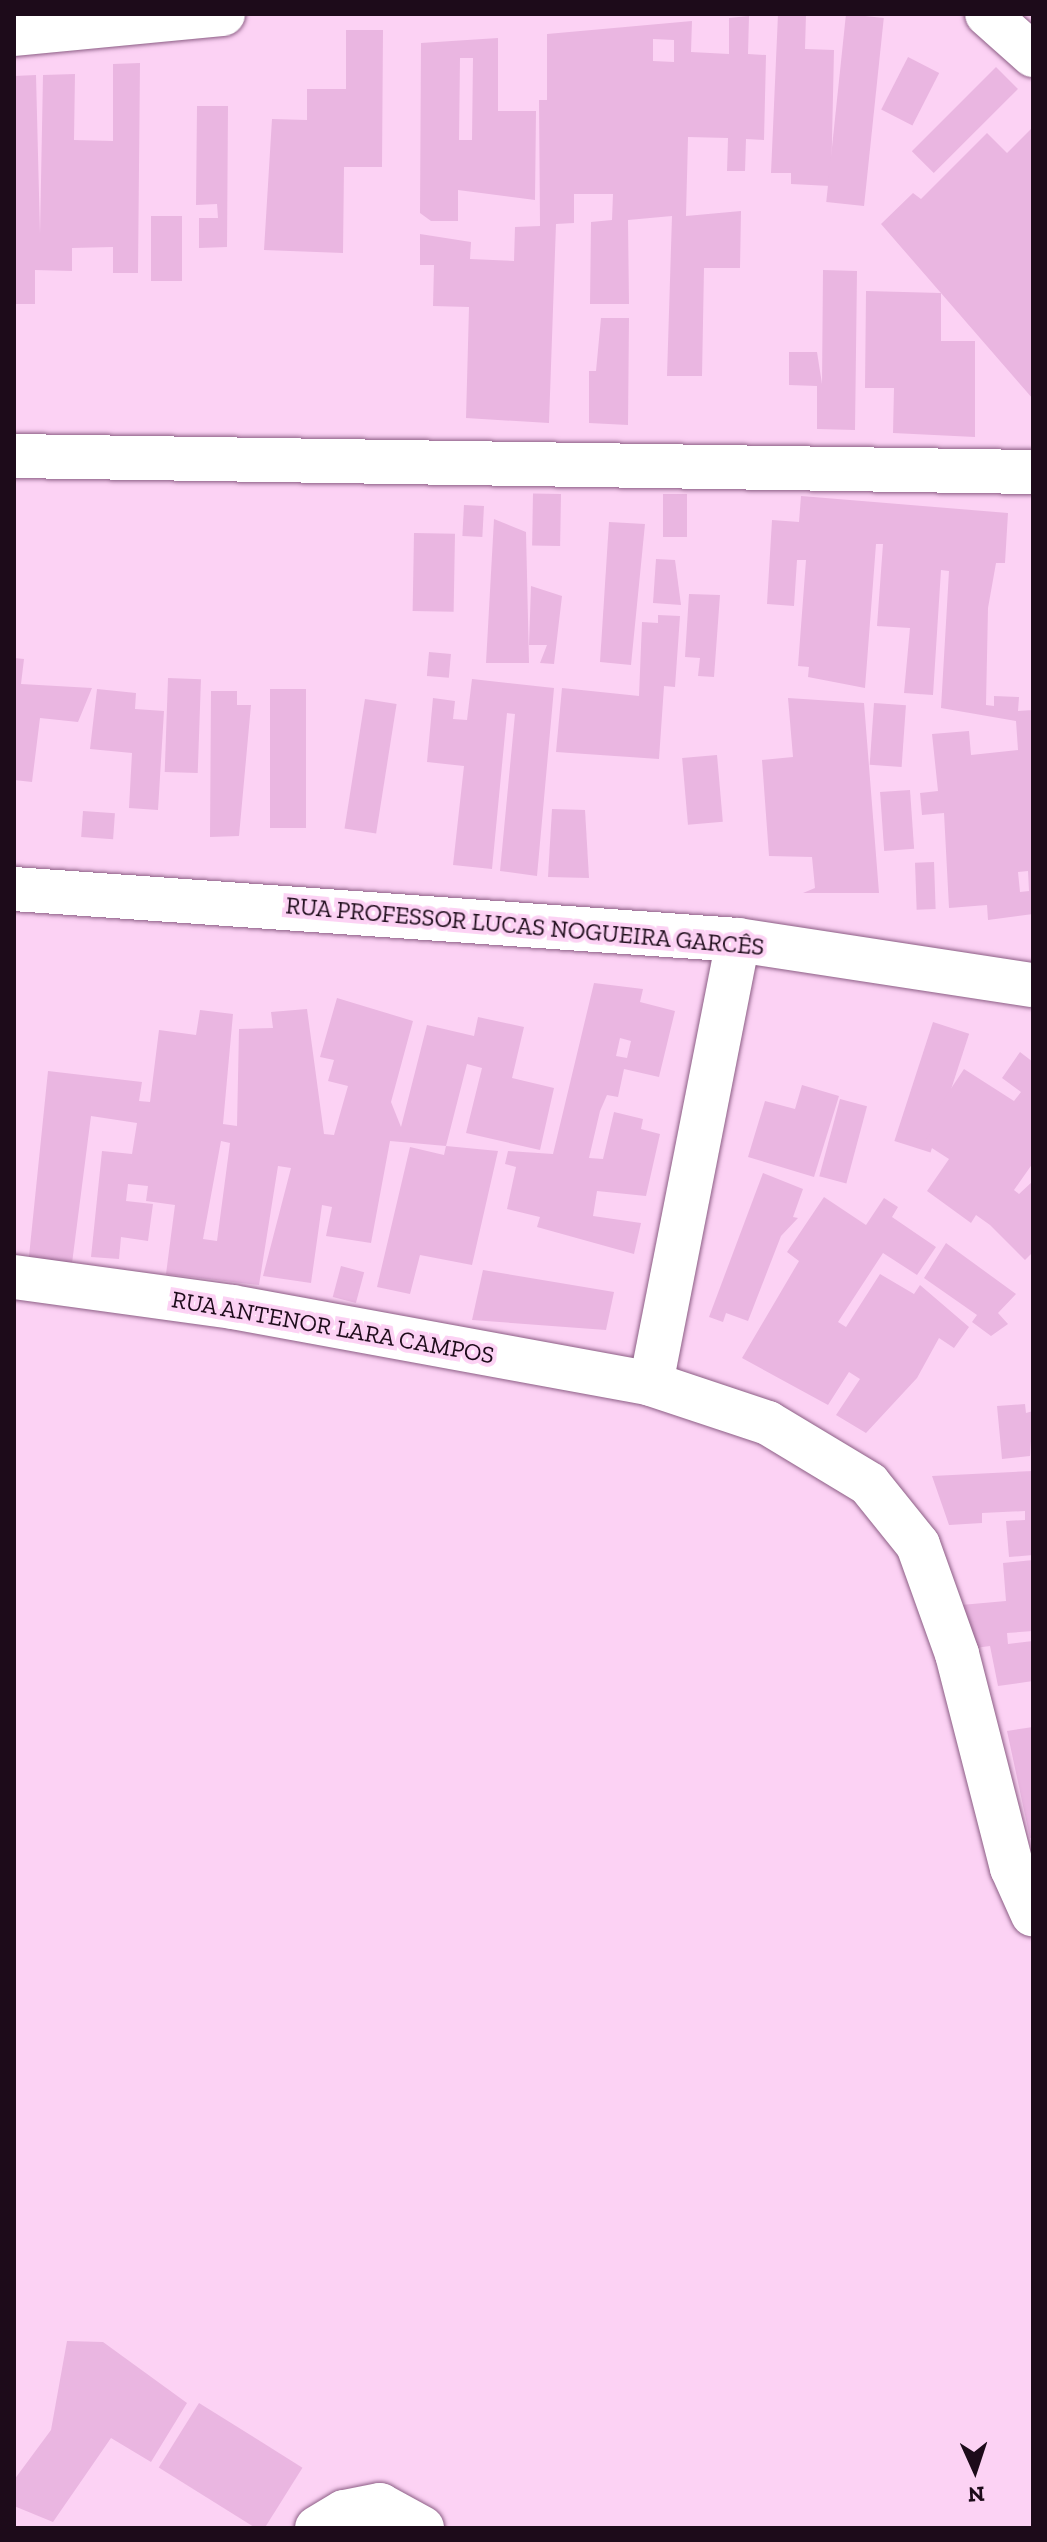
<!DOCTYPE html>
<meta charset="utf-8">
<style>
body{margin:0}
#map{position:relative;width:1047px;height:2542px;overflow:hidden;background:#fcd2f4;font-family:"Zilla Slab",serif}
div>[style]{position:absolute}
.building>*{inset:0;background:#eab6e1;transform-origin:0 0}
.roads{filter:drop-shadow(0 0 2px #8c5e85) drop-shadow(0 0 2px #8c5e85)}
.street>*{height:44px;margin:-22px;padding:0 22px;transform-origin:22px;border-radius:22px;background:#fff}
span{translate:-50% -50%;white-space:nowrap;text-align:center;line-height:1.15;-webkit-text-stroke:8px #fcd2f4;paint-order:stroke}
.street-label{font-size:24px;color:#1d0b1a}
.frame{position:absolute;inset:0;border:16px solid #1d0b1a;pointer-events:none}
.north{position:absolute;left:935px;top:2430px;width:80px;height:80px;-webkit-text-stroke:6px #fcd2f4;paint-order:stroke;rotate:177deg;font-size:22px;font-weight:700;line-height:32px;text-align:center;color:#1d0b1a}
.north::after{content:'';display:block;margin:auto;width:28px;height:36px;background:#1d0b1a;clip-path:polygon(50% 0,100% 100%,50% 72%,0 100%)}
</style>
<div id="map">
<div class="building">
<div style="clip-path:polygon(778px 14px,806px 14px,805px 49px,834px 50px,831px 186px,791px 184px,791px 173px,771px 173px)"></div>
<div style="left:846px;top:14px;width:38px;height:189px;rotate:6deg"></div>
<div style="clip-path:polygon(evenodd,749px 16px,748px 54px,766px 55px,764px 140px,746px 139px,745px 171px,727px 171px,728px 138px,688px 137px,686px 216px,741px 211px,740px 268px,704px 268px,702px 376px,667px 376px,672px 216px,628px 220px,629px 304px,590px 304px,591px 222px,612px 220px,613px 194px,574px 194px,574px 223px,556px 224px,549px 423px,466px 418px,469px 307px,433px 306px,434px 265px,420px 265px,420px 234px,471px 242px,470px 259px,514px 261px,515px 227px,540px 226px,539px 100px,547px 100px,547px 34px,692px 21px,691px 52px,729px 54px,729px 18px,749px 16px,653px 39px,674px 40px,674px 62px,653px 61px,653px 39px)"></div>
<div style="clip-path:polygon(346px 30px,383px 30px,382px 167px,344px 167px,343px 253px,264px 250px,272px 119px,307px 120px,307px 89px,346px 89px)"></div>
<div style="clip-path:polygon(evenodd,498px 38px,498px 111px,536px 111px,535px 200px,458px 190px,458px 221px,431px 221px,420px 213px,421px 43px,498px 38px,460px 58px,473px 58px,472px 140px,459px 140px,460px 58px)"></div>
<div style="left:908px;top:57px;width:35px;height:59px;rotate:27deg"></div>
<div style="clip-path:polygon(140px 63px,138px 273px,113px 273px,113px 247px,72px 248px,72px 271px,35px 270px,35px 304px,14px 304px,14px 76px,36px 75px,40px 234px,43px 75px,75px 74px,74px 140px,113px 141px,113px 64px)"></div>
<div style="left:996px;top:67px;width:31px;height:119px;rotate:45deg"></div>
<div style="clip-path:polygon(197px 106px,228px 106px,227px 247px,199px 248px,199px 218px,218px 218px,217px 204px,196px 205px)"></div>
<div style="clip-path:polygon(1033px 127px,1033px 399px,881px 224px,913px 193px,921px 199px,987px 133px,1007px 153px)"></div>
<div style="left:151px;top:216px;width:31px;height:65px"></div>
<div style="clip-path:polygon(823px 270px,857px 271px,855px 430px,817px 429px,817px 386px,789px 385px,789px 352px,817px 352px,822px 384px)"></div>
<div style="clip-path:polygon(866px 291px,941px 293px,941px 341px,975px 341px,975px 437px,893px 433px,894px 388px,865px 388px)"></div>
<div style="clip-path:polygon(601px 318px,629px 318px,628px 425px,589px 423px,589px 371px,596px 371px)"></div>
<div style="left:561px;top:494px;width:52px;height:28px;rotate:91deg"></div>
<div style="left:663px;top:494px;width:24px;height:43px"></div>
<div style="clip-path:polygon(evenodd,801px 496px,1008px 513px,1005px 563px,996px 563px,988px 608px,986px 705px,994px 706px,994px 696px,1019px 697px,1018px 711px,1033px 710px,1033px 914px,988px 920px,987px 905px,949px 908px,944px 813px,922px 815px,920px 793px,938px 791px,932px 734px,969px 731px,971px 755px,1018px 750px,1016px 721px,941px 708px,949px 571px,941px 570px,933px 695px,904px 693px,910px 628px,877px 626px,883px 544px,876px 544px,865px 688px,808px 677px,809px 667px,798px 666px,806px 560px,797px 560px,794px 606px,767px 604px,772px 520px,799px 522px,801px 496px,1028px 871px,1029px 891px,1020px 892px,1018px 872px,1028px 871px)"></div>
<div style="left:464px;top:505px;width:20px;height:31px;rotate:3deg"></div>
<div style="clip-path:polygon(494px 519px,526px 532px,529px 663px,486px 663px)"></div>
<div style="clip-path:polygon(609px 522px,645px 524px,631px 665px,600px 662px)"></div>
<div style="left:414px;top:533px;width:41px;height:78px;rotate:1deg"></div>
<div style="clip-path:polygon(656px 559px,675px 560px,681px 605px,653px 603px)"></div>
<div style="clip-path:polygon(531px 586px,562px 596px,554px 664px,540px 663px,547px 645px,529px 645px)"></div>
<div style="clip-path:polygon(689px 594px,720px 595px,714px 677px,698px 676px,700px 658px,685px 657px)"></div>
<div style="clip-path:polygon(658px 615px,680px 616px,675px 687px,664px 686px,659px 759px,556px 752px,562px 688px,639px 696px,642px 622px,658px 623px)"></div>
<div style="left:429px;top:652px;width:22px;height:24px;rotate:5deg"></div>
<div style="clip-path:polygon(14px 658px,24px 659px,21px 684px,92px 688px,78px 722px,40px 718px,32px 782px,14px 780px)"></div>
<div style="left:168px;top:678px;width:33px;height:94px;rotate:2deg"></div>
<div style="clip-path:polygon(472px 679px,554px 688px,537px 876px,500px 871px,515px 714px,507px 713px,492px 869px,453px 865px,464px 766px,427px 762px,433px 698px,455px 701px,453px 719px,467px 720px)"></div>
<div style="clip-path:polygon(97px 689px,136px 693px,135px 709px,164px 711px,158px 810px,129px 808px,132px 753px,90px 749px)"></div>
<div style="left:270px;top:689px;width:36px;height:139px"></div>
<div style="clip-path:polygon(211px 691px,237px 691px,237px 705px,251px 705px,239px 836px,210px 837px)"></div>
<div style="clip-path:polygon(788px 698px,864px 703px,879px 893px,803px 893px,815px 888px,812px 857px,769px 856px,762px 760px,793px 757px)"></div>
<div style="left:365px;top:699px;width:32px;height:131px;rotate:9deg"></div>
<div style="left:874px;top:703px;width:32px;height:62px;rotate:4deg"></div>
<div style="left:717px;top:755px;width:67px;height:35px;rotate:85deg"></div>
<div style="left:910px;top:790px;width:59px;height:30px;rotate:86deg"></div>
<div style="clip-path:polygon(552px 809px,585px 810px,589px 878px,548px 877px)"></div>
<div style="left:83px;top:811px;width:32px;height:26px;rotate:4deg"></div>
<div style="left:934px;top:862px;width:47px;height:19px;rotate:88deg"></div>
<div style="clip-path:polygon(evenodd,594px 983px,643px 989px,640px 1002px,675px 1011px,659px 1077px,624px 1069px,618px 1097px,607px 1095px,600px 1111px,589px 1158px,603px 1159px,614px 1112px,643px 1119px,641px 1129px,660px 1134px,646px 1196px,597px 1191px,593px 1216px,641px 1223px,634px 1254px,537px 1227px,540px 1217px,507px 1209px,516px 1167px,505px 1164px,508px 1151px,553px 1154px,594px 983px,620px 1038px,631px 1041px,627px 1058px,616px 1056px,620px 1038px)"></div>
<div style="clip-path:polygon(evenodd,337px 998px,413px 1021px,391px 1102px,401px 1127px,427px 1025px,474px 1036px,478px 1017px,524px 1027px,512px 1078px,554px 1088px,540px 1150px,466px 1133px,482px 1068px,467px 1064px,446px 1146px,390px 1141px,371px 1243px,326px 1236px,332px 1207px,322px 1205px,311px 1283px,263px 1276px,291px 1168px,278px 1166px,259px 1285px,166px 1274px,175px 1205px,146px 1201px,148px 1186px,128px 1184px,126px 1201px,153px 1204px,148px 1241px,121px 1237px,119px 1259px,91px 1257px,102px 1151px,132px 1154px,137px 1123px,91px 1116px,71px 1271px,28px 1266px,48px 1071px,142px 1082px,139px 1101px,150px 1102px,159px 1030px,196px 1035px,200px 1010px,233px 1014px,223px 1124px,237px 1126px,239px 1029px,273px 1028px,271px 1012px,307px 1009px,324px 1134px,334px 1135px,348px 1086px,328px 1081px,334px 1060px,320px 1057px,337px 998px,221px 1141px,230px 1143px,217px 1241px,203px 1239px,221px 1141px)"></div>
<div style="left:933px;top:1022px;width:38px;height:125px;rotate:18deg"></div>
<div style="clip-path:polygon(1020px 1052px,1033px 1062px,1033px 1163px,1014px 1190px,1019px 1194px,1033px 1181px,1033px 1252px,1025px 1260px,990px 1225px,976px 1215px,971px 1223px,927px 1191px,949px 1159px,924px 1143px,932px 1130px,926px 1126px,964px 1069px,1014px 1101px,1021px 1092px,1002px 1078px)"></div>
<div style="clip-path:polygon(802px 1085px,839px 1096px,814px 1177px,748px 1157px,765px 1101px,795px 1109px)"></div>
<div style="left:840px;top:1099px;width:28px;height:80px;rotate:15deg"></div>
<div style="clip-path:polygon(446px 1146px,498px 1151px,472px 1265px,420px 1255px,410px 1294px,377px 1287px,410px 1147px,444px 1155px)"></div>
<div style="clip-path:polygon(763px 1173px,803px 1189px,793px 1217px,798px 1218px,781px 1236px,748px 1321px,726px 1313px,723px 1322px,709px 1317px)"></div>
<div style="clip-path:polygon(824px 1197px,866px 1225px,884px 1198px,898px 1207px,892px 1217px,936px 1247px,917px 1275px,883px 1253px,838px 1322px,846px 1327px,880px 1274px,914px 1294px,920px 1285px,969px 1327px,954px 1348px,939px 1338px,917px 1378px,866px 1433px,836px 1415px,860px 1379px,849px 1372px,828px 1405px,742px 1358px,799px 1261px,787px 1252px)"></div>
<div style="clip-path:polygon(946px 1243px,1016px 1294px,998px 1313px,1008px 1324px,991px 1336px,972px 1322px,977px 1315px,924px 1278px)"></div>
<div style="left:341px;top:1266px;width:24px;height:32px;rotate:15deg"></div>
<div style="clip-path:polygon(483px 1270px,614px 1292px,606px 1330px,472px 1320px)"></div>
<div style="clip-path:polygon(1025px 1404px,1026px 1413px,1033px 1411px,1030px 1456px,1002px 1459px,997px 1406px)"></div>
<div style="clip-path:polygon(1033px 1471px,1033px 1555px,1009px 1557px,1006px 1521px,1025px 1520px,1025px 1511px,982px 1513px,982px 1523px,949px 1525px,932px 1476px)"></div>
<div style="clip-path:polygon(1033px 1560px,1033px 1631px,1007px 1633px,1008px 1644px,1033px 1641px,1033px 1681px,998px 1686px,990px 1646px,968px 1649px,961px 1605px,1006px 1601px,1003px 1563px)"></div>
<div style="clip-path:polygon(1033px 1727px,1033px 1837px,1030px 1838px,1007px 1731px)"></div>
<div style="clip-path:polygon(67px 2341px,103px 2342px,187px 2403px,151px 2462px,111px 2438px,53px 2522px,14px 2506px,14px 2480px,51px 2430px)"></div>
<div style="left:199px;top:2403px;width:122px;height:76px;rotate:32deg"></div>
</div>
<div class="roads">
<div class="street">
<div style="left:987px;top:14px;width:62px;rotate:41.7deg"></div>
<div style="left:14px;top:34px;width:210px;rotate:-5.5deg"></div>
<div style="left:14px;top:456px;width:1019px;rotate:0.9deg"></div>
<div style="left:14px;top:889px;width:726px;rotate:4.03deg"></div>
<div style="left:738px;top:940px;width:298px;rotate:8.7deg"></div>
<div style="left:14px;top:1277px;width:221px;rotate:7.8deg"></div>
<div style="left:233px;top:1307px;width:425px;rotate:10.4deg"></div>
<div style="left:651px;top:1384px;width:123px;rotate:18.4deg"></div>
<div style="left:768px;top:1423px;width:118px;rotate:31.1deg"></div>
<div style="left:869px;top:1484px;width:78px;rotate:51.2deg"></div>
<div style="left:918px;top:1545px;width:116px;rotate:70.3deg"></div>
<div style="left:957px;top:1654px;width:221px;rotate:75.6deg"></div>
<div style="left:1012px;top:1868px;width:51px;rotate:65.9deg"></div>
<div style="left:651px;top:1384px;width:452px;rotate:-78.9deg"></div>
<div style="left:317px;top:2528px;width:31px;rotate:-31deg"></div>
<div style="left:344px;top:2512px;width:37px;rotate:-11deg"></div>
<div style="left:380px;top:2505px;width:48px;rotate:28.7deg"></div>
</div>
</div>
<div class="street-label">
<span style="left:525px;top:926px;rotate:5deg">RUA PROFESSOR LUCAS NOGUEIRA GARCÊS</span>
<span style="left:333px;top:1327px;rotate:10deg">RUA ANTENOR LARA CAMPOS</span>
</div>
<div class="frame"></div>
<div class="north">N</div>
</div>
